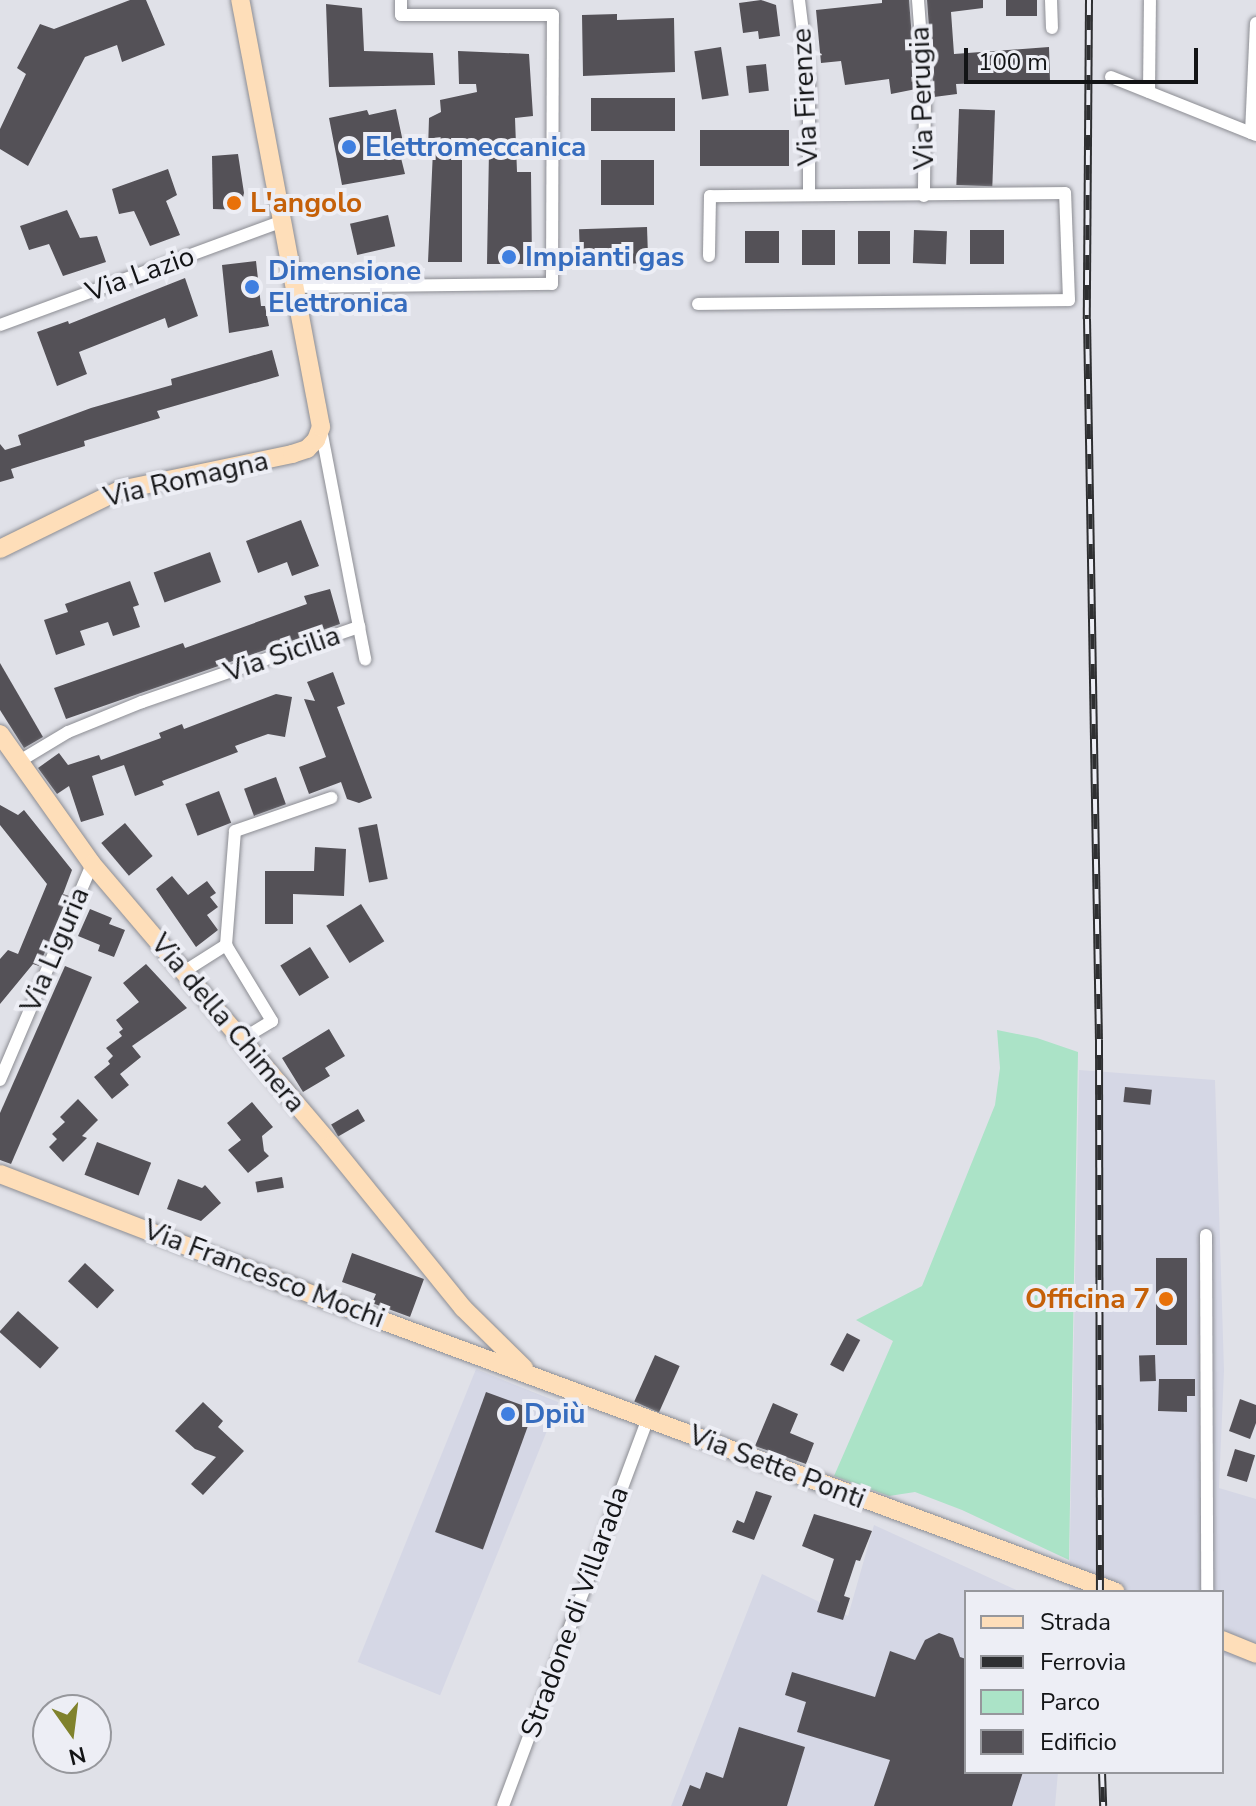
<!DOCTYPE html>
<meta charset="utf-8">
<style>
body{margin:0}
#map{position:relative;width:1256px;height:1806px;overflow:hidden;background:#e0e1e8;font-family:"Nunito Sans",sans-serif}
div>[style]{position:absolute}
.built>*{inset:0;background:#d5d7e5;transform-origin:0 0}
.green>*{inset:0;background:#abe3c7}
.building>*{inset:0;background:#545157;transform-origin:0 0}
.roads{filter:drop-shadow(0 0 2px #8c8d93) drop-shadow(0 0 2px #8c8d93)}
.street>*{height:12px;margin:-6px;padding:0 6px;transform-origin:6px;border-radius:6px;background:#fff}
.secondary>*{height:18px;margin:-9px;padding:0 9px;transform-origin:9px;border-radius:9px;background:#fedeb9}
.rail>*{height:8px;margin-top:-4px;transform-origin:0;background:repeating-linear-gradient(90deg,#edeef5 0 15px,#2e2f31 0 30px);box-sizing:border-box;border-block:2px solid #2e2f31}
.dots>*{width:22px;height:22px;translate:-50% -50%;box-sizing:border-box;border:4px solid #edeef5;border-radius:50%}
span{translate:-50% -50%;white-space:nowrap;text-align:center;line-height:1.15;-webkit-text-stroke:8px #edeef5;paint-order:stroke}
.street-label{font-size:28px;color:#131416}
.shop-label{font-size:28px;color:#366cbe;font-weight:700}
.left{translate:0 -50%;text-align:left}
.food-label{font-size:28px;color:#c56008;font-weight:700}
.right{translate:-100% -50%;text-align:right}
.legend{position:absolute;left:964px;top:1590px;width:260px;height:184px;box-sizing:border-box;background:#edeef5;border:2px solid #96979c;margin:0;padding:10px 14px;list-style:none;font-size:24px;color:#131416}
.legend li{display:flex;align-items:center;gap:16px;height:40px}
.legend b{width:40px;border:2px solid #96979c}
.north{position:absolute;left:32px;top:1694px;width:80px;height:80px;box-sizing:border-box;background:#edeef5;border:2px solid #96979c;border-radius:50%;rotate:166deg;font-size:22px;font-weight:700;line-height:32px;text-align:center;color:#131416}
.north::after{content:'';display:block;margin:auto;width:28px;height:36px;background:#80822c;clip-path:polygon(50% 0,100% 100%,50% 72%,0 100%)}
.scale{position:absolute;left:964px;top:48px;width:234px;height:36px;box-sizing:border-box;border:4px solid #131416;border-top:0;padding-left:10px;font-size:24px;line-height:28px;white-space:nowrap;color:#131416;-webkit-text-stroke:6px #edeef5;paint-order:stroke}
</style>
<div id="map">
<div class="built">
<div style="clip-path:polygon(1079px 1070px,1215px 1080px,1224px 1370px,1219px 1488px,1256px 1499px,1256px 1664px,1222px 1655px,1222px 1592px,1069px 1592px)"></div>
<div style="left:476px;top:1369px;width:89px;height:316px;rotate:22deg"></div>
<div style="clip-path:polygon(874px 1525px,1021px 1592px,966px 1592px,966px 1772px,1058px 1772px,1055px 1806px,671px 1806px,762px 1574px,848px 1616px)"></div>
</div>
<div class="green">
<div style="clip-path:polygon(997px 1030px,1037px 1038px,1078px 1052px,1069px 1560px,962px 1510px,915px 1492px,889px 1496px,834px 1476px,893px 1341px,856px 1320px,922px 1286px,995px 1105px,1000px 1068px)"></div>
</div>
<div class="building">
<div style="clip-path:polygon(130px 0,146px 0,165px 45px,122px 62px,117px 45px,85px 57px,28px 166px,0 149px,0 129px,26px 74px,17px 68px,40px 24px,54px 29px)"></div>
<div style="clip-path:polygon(761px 0,776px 5px,780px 36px,759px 39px,758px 31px,743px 33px,739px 3px)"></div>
<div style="clip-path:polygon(882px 0,909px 0,916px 89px,891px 94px,889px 79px,845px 85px,841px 61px,821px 63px,816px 10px,882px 3px)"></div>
<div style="clip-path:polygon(927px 0,983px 0,983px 8px,951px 12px,954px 54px,1049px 47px,1050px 81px,956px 84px,957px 94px,934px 97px)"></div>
<div style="left:1006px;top:0;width:31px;height:16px"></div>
<div style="clip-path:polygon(326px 4px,362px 8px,364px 51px,433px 53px,435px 85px,329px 87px)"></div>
<div style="clip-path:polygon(617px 14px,617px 20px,674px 18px,675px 72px,583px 76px,582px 15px)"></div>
<div style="left:721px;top:47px;width:49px;height:27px;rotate:81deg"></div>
<div style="clip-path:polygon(458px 51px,529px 54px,533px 116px,515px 118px,517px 172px,531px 172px,532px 264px,487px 264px,489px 150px,462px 150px,462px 262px,428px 262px,433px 150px,428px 150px,429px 118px,441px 112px,440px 100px,477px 92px,476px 84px,459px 84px)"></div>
<div style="left:766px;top:64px;width:27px;height:20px;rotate:84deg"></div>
<div style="left:675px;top:98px;width:33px;height:84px;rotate:90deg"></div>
<div style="clip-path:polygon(396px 109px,403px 142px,397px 142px,405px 174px,342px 185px,329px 118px,367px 110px,369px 115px)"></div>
<div style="left:959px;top:109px;width:36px;height:76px;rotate:2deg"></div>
<div style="left:789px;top:130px;width:36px;height:89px;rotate:90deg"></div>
<div style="clip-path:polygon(238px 154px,244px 193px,240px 210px,213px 209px,212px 156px)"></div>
<div style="left:601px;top:160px;width:53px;height:45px"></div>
<div style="clip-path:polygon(168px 169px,177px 195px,166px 201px,180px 235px,150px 246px,134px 211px,119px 214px,112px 189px)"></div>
<div style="clip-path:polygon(67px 210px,80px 238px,97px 236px,106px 262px,63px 276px,49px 244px,29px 250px,20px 226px)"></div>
<div style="left:388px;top:215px;width:32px;height:39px;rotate:77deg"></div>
<div style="left:647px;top:227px;width:36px;height:68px;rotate:88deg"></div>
<div style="left:835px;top:230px;width:35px;height:33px;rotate:90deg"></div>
<div style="left:914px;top:230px;width:33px;height:33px;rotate:2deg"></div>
<div style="left:970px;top:230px;width:34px;height:34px"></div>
<div style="left:745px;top:231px;width:34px;height:32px"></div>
<div style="left:858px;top:231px;width:32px;height:33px"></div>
<div style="clip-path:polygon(256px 261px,261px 306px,265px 306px,269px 326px,229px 333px,222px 265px)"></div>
<div style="clip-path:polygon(185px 278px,198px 316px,168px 328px,165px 318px,79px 352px,87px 374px,57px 386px,37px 332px,68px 321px,69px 324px)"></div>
<div style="clip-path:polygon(272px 350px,279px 376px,157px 411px,160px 418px,84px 441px,85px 446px,11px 469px,14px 478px,0 482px,0 444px,5px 450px,21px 445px,18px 435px,91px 408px,172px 385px,171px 379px)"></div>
<div style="clip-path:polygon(301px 520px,319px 566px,292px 576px,287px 562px,258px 573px,246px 541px)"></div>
<div style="left:210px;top:552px;width:32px;height:60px;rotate:70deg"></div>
<div style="clip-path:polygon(130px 581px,139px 605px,133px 607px,140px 627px,113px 636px,108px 622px,80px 631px,85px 645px,56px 655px,44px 620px,68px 612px,65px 604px)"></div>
<div style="clip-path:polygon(330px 589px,340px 624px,66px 719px,54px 688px,183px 643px,185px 648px,307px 604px,304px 596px)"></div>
<div style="clip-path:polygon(0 663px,43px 737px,24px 748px,0 710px)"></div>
<div style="clip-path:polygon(333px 672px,345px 704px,337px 707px,372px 798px,359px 803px,347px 799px,341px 782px,309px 794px,299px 767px,326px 757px,304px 699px,315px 701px,307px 682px)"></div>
<div style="clip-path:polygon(276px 694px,292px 697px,285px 737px,268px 734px,235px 746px,238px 752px,162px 781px,164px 785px,135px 796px,124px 765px,92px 776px,104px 815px,81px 822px,69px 786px,57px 794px,38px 768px,59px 753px,68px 765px,99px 755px,101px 760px,161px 738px,159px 733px,182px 724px,184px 729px)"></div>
<div style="left:276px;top:777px;width:29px;height:34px;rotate:70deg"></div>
<div style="left:219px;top:791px;width:34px;height:36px;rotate:69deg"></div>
<div style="clip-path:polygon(0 805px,18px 815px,24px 810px,72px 870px,63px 894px,69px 896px,39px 966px,33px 964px,0 1004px,0 959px,8px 950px,18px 954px,47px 884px,0 825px)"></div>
<div style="left:125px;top:823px;width:43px;height:31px;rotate:50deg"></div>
<div style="left:377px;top:824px;width:56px;height:19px;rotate:79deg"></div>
<div style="clip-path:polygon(315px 847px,346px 849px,344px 896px,293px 894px,293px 924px,265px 924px,265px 871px,314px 871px)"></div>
<div style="clip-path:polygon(172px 876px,188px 895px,207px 881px,216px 893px,210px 897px,218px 907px,207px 915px,218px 930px,196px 947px,156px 889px)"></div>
<div style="left:361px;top:904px;width:44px;height:41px;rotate:58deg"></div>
<div style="clip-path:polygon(90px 909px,112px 918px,109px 924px,125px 930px,114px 957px,98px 951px,100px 945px,78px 936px)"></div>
<div style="left:310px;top:947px;width:36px;height:35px;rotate:58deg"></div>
<div style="clip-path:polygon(146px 964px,187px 1008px,132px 1046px,141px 1057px,120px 1074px,129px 1085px,112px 1099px,94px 1077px,110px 1064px,108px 1061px,113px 1056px,106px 1048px,122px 1036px,119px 1032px,123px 1029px,116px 1020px,139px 1002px,123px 983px)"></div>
<div style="clip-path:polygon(65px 966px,92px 977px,11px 1164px,0 1160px,0 1113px)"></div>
<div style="clip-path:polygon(329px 1029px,345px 1056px,325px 1068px,330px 1076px,303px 1092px,282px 1058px)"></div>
<div style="left:1125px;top:1087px;width:27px;height:15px;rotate:6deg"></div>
<div style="clip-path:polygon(78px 1099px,98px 1120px,82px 1136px,87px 1138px,63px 1162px,49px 1147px,57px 1139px,52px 1134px,65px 1122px,60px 1117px)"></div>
<div style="clip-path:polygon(252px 1102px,273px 1127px,262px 1136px,264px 1151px,269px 1156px,248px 1173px,228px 1150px,241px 1140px,227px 1123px)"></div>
<div style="left:358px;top:1109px;width:14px;height:31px;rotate:60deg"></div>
<div style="left:97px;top:1142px;width:58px;height:35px;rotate:21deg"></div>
<div style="left:282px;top:1177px;width:11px;height:27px;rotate:80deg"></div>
<div style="clip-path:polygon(178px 1179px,202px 1188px,205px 1185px,221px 1203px,201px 1221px,167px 1209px)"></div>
<div style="clip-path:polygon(352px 1253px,424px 1279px,410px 1317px,372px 1303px,376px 1294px,342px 1282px)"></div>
<div style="left:1156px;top:1258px;width:31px;height:87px"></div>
<div style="left:85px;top:1263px;width:40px;height:25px;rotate:43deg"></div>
<div style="left:18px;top:1311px;width:55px;height:28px;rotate:42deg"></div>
<div style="left:847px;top:1333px;width:15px;height:36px;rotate:28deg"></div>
<div style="left:655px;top:1355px;width:27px;height:51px;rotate:24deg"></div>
<div style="left:1155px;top:1355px;width:26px;height:16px;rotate:88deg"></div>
<div style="clip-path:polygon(1159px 1379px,1195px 1379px,1195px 1396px,1187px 1396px,1187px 1412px,1158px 1411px)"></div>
<div style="left:486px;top:1392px;width:51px;height:149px;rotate:20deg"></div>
<div style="clip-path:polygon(1240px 1399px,1256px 1405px,1256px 1423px,1250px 1439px,1229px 1431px)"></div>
<div style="clip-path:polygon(203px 1402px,223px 1421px,218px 1427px,244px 1451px,203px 1495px,191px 1484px,216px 1457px,195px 1449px,175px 1431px)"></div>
<div style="clip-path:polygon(773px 1403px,798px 1414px,790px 1433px,814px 1443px,806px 1464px,755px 1446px)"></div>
<div style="left:1235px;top:1449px;width:21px;height:28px;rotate:17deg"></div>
<div style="clip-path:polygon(756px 1491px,772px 1496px,754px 1540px,732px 1532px,737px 1520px,744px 1523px)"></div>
<div style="clip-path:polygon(814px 1514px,872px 1531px,860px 1561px,856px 1560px,844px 1596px,850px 1598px,843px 1620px,817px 1612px,834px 1559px,802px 1546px)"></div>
<div style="clip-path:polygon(939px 1633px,953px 1638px,960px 1657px,966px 1659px,966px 1772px,1023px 1772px,1012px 1806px,874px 1806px,890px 1760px,797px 1732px,806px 1702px,785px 1695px,792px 1672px,875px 1697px,890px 1651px,915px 1660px,925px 1640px)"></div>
<div style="clip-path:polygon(739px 1727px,805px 1747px,787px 1806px,682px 1806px,690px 1785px,700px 1789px,706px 1772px,723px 1778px)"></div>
</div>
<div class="roads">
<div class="street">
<div style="left:799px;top:0;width:81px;rotate:82.9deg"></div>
<div style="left:809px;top:80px;width:114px;rotate:90deg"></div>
<div style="left:918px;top:0;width:93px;rotate:85.7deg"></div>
<div style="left:925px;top:93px;width:103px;rotate:90.6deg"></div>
<div style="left:1051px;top:0;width:28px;rotate:88deg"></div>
<div style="left:1111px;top:77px;width:156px;rotate:21.8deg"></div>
<div style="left:1149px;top:92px;width:92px;rotate:-89.4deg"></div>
<div style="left:1251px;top:133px;width:110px;rotate:-87.4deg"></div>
<div style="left:292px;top:287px;width:260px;rotate:-0.7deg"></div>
<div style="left:552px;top:284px;width:269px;rotate:-89.8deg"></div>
<div style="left:553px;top:15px;width:152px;rotate:180deg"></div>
<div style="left:401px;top:15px;width:15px;rotate:-90deg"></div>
<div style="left:698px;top:304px;width:371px;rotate:-0.6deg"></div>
<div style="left:1069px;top:300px;width:107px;rotate:-92.1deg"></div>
<div style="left:1065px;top:193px;width:355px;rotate:179.5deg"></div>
<div style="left:710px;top:196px;width:60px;rotate:91deg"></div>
<div style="left:0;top:325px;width:298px;rotate:-20.2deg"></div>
<div style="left:359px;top:627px;width:33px;rotate:79deg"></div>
<div style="left:18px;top:762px;width:58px;rotate:-31deg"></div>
<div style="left:68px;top:732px;width:80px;rotate:-22.1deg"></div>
<div style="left:142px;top:702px;width:230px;rotate:-19.1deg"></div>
<div style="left:359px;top:627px;width:201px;rotate:-100.9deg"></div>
<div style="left:226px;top:945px;width:89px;rotate:58.8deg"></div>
<div style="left:272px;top:1021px;width:35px;rotate:149deg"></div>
<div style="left:185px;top:971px;width:49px;rotate:-32.4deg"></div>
<div style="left:226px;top:945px;width:114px;rotate:-85.5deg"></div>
<div style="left:235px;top:831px;width:102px;rotate:-19deg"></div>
<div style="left:0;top:1080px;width:235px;rotate:-66.9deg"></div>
<div style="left:1206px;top:1235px;width:357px;rotate:89.8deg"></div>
<div style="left:503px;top:1806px;width:414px;rotate:-69.5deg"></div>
</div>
<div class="secondary">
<div style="left:0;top:549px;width:134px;rotate:-26.2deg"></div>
<div style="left:120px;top:490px;width:176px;rotate:-11.8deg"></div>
<div style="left:292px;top:454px;width:16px;rotate:-18deg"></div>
<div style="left:307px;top:449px;width:13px;rotate:-45deg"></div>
<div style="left:316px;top:440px;width:14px;rotate:-69deg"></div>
<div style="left:321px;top:427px;width:435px;rotate:-100.7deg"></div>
<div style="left:0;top:734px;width:159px;rotate:54.7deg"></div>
<div style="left:92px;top:864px;width:369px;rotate:49.6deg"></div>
<div style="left:331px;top:1145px;width:210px;rotate:51deg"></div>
<div style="left:463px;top:1308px;width:86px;rotate:44.5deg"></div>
<div style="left:0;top:1174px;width:347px;rotate:21.1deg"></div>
<div style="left:324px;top:1299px;width:844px;rotate:20.3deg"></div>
<div style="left:1222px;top:1640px;width:37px;rotate:22deg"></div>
</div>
</div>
<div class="rail">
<div style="left:1089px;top:0;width:319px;rotate:90.4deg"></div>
<div style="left:1087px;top:319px;width:721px;rotate:89.05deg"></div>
<div style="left:1099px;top:1040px;width:552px;rotate:89.9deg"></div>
<div style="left:1102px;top:1772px;width:34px;rotate:88deg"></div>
</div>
<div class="dots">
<div style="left:349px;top:147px;background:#3f7fe0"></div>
<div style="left:234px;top:203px;background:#e8710a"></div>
<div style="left:509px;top:257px;background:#3f7fe0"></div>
<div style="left:252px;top:287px;background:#3f7fe0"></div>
<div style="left:1166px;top:1299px;background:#e8710a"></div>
<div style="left:508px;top:1414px;background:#3f7fe0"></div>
</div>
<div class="street-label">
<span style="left:805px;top:97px;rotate:-93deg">Via Firenze</span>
<span style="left:922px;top:98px;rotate:-92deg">Via Perugia</span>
<span style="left:140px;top:274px;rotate:-20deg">Via Lazio</span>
<span style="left:186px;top:479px;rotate:-13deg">Via Romagna</span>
<span style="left:282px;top:654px;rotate:-19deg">Via Sicilia</span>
<span style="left:55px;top:950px;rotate:-67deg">Via Liguria</span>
<span style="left:228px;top:1023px;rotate:50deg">Via della Chimera</span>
<span style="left:264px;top:1274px;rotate:21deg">Via Francesco Mochi</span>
<span style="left:777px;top:1467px;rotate:21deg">Via Sette Ponti</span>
<span style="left:575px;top:1612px;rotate:-70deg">Stradone di Villarada</span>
</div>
<div class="shop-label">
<span class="left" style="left:365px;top:147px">Elettromeccanica</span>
<span class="left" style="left:525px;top:257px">Impianti gas</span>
<span class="left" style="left:268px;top:287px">Dimensione<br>Elettronica</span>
<span class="left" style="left:524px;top:1414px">Dpiù</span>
</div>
<div class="food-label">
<span class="left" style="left:250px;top:203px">L'angolo</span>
<span class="right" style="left:1150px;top:1299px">Officina 7</span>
</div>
<ul class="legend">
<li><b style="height:10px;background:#fedeb9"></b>Strada</li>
<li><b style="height:10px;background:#2e2f31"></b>Ferrovia</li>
<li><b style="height:22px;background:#abe3c7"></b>Parco</li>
<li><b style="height:22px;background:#545157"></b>Edificio</li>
</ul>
<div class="north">N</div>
<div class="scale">100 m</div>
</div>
